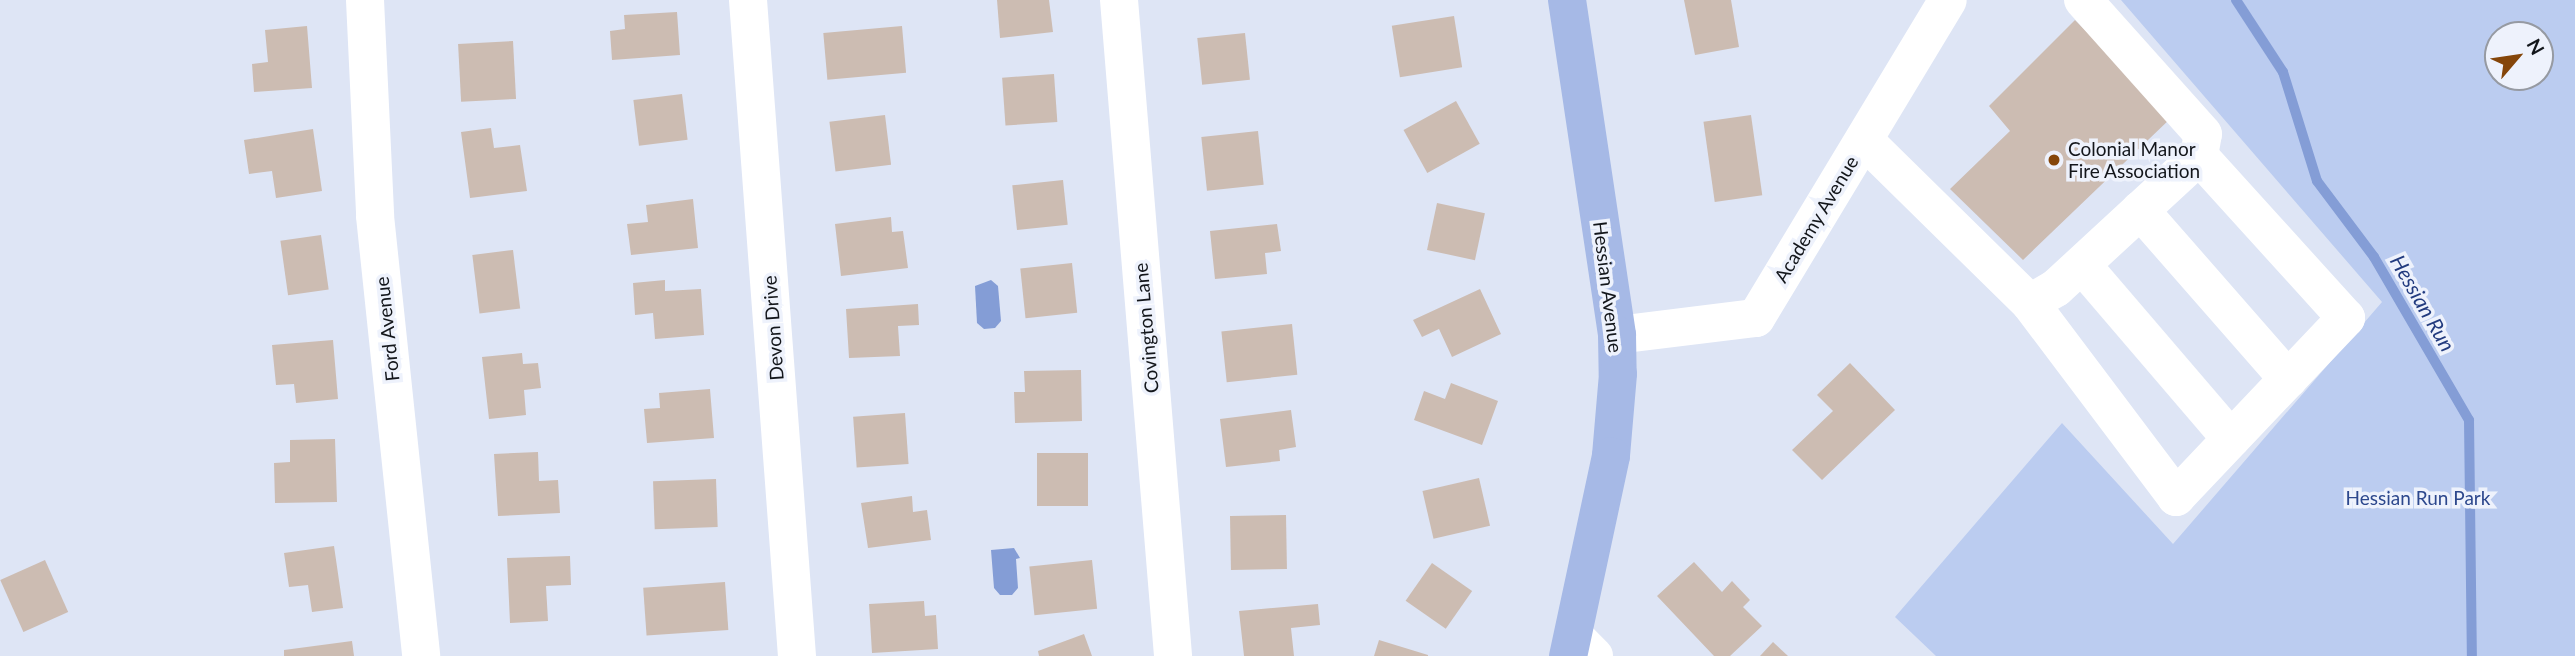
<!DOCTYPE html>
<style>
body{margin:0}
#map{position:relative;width:2575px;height:656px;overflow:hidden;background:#dee5f5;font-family:Lato,sans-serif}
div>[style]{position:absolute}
.green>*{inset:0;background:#bbccf0}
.water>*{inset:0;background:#849dd6}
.stream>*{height:10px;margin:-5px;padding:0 5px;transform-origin:5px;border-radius:5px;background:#849dd6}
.building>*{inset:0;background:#ccbcb2;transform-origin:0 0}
.minor>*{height:38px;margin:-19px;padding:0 19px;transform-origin:19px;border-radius:19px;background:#fff}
.major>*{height:38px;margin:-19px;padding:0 19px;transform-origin:19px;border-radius:19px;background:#a6b9e6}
.dots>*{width:19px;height:19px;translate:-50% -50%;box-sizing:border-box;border:4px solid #eef2fc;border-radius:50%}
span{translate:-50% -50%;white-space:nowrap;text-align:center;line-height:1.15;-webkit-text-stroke:7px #eef2fc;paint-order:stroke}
.poi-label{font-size:19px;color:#13161b}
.left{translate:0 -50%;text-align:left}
.street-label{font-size:19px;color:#13161b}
.park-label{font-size:19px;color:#2d488d}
.water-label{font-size:21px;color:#223b7f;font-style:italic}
.north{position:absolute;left:2484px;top:21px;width:70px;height:70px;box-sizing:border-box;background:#eef2fc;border:2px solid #969aa2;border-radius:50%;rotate:61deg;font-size:19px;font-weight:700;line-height:28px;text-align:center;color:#13161b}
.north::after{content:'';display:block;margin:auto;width:24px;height:32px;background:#85460a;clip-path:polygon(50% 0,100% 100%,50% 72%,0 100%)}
</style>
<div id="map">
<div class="green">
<div style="clip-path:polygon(evenodd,2121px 0,2575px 0,2575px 656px,1936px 656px,1895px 617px,2062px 423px,2173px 544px,2382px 302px,2121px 0,2498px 35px,2540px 35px,2540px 77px,2498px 77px,2498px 35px)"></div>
</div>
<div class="water">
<div style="clip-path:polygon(991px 280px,998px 286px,1001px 321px,995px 328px,984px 329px,977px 323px,975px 286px)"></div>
<div style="clip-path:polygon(1014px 548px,1020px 558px,1016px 559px,1018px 588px,1012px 595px,1000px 595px,994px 588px,991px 550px)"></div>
</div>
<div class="stream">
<div style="left:2236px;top:0;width:86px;rotate:56.9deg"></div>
<div style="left:2283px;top:72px;width:114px;rotate:72.7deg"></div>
<div style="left:2317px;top:181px;width:95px;rotate:53.1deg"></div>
<div style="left:2374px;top:257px;width:189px;rotate:59.8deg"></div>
<div style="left:2469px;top:420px;width:236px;rotate:89.3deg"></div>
</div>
<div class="building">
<div style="clip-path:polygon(997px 0,1049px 0,1053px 32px,1000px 38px)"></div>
<div style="clip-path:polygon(1684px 0,1731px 0,1739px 47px,1695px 55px)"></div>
<div style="clip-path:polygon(677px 12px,680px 55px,612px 60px,610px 31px,625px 29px,624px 15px)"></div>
<div style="left:1454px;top:16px;width:52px;height:63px;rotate:81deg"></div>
<div style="clip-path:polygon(2075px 20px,2172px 117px,2023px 260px,1950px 189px,2010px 131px,1989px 106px)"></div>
<div style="clip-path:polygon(307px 26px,312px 88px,254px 92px,252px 64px,268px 62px,265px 30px)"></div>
<div style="left:902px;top:26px;width:47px;height:79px;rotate:85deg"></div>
<div style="left:1245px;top:33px;width:47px;height:48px;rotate:84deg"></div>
<div style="left:513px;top:41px;width:58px;height:55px;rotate:87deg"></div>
<div style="left:1054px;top:74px;width:48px;height:52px;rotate:86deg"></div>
<div style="left:682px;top:94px;width:46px;height:49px;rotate:83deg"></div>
<div style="left:1456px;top:101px;width:49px;height:60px;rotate:61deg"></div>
<div style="left:885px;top:115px;width:50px;height:56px;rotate:83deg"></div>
<div style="left:1751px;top:115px;width:81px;height:48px;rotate:82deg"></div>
<div style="clip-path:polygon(491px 128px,494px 148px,520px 145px,527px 191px,470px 198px,461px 132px)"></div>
<div style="clip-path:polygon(313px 129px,322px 191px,276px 198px,272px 171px,249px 174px,244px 140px)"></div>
<div style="left:1258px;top:131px;width:54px;height:57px;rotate:84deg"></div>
<div style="left:1063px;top:180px;width:45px;height:51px;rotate:84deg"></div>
<div style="clip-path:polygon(693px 199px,698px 248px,631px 255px,627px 224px,648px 222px,646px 205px)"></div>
<div style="left:1437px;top:203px;width:49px;height:48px;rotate:12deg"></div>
<div style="clip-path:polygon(891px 217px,892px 232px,903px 231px,908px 268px,841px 276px,835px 224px)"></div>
<div style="clip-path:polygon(1277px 224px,1281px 251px,1265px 253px,1267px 274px,1215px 279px,1210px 231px)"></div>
<div style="left:321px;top:235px;width:55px;height:41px;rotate:82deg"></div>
<div style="left:513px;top:250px;width:59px;height:41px;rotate:83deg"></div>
<div style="left:1072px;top:263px;width:50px;height:52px;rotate:84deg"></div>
<div style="clip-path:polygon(665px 280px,665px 291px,701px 289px,704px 335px,655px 339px,653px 313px,635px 315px,633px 283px)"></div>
<div style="clip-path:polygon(1480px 289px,1501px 334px,1452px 357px,1439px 329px,1422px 337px,1413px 320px)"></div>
<div style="clip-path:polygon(918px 304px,919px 325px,898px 326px,900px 356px,849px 358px,846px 309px)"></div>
<div style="left:1292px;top:324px;width:51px;height:71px;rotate:84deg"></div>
<div style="clip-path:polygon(333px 340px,338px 399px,296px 403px,294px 384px,276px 385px,272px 345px)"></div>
<div style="clip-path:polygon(522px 353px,523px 364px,538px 363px,541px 388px,524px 390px,526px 415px,489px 419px,482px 357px)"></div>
<div style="clip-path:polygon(1850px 363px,1895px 410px,1822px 480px,1792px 450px,1833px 411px,1817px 395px)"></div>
<div style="clip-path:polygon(1081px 370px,1082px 421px,1015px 423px,1014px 392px,1025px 392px,1024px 371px)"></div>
<div style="clip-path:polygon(1451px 383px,1498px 401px,1482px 445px,1414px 420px,1424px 391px,1445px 399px)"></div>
<div style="clip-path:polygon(710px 389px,714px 438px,647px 443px,644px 409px,660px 408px,659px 393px)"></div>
<div style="clip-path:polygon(1291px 410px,1296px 447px,1279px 450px,1280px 461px,1226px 467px,1220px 419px)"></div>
<div style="left:905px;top:413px;width:51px;height:52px;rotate:86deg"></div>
<div style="clip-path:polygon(335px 439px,337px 502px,275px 503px,274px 463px,290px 462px,290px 440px)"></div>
<div style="clip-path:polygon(538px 452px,539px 481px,558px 480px,560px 513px,498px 516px,494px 454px)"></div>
<div style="left:1088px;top:453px;width:53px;height:51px;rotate:90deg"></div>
<div style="left:1479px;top:478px;width:49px;height:58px;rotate:77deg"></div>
<div style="left:716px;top:479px;width:48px;height:63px;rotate:88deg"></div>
<div style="clip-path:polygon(912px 496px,913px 512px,927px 510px,931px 540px,868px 548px,861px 503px)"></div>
<div style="left:1286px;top:515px;width:54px;height:56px;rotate:89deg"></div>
<div style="clip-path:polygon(334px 546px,343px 608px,312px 612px,308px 585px,289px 587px,284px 553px)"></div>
<div style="clip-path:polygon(570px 556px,571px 585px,546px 586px,548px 621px,510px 623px,507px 558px)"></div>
<div style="left:45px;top:560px;width:57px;height:49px;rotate:66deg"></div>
<div style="left:1092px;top:560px;width:49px;height:63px;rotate:84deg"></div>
<div style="clip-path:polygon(1694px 562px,1722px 592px,1732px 581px,1750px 600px,1743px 607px,1762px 626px,1730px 656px,1714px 656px,1657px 596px)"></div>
<div style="left:1432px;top:563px;width:49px;height:46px;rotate:35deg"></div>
<div style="left:725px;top:582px;width:48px;height:82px;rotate:86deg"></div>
<div style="clip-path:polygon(924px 601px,925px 616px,936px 615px,938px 649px,872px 653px,869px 604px)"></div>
<div style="clip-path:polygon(1318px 604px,1320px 625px,1291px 628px,1294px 656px,1244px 656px,1239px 611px)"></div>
<div style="clip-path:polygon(1084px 634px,1092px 656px,1039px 656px,1038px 651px)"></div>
<div style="clip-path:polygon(1379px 640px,1428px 655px,1428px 656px,1374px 656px)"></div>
<div style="clip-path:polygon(352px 641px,354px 656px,284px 656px,284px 650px)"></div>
<div style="clip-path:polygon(1773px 642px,1788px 656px,1760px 656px)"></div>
</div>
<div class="minor">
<div style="left:365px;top:0;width:216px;rotate:87.3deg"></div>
<div style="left:375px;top:216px;width:442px;rotate:84deg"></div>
<div style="left:748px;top:0;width:658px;rotate:85.73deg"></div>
<div style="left:1119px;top:0;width:658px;rotate:85.29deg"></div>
<div style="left:1864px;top:140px;width:233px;rotate:44.5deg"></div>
<div style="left:2030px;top:303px;width:243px;rotate:53deg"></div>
<div style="left:2176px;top:497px;width:247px;rotate:-46.5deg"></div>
<div style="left:2346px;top:318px;width:219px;rotate:-132.2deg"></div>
<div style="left:2199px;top:156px;width:22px;rotate:-80deg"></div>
<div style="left:2203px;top:134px;width:180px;rotate:-131.8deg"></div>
<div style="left:2140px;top:210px;width:225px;rotate:48.8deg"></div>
<div style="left:2082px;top:265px;width:229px;rotate:49.4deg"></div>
<div style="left:2030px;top:303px;width:30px;rotate:-30deg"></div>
<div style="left:2056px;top:288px;width:195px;rotate:-42.7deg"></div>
<div style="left:1617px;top:335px;width:140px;rotate:-7deg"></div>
<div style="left:1756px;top:318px;width:371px;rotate:-58.9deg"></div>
<div style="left:1575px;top:637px;width:27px;rotate:45deg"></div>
</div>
<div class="major">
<div style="left:1567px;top:0;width:339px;rotate:81.5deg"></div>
<div style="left:1617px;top:335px;width:39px;rotate:89deg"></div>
<div style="left:1618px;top:374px;width:82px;rotate:94.9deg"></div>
<div style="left:1611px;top:456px;width:205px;rotate:102.1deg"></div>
</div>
<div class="dots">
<div style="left:2054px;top:160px;background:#85460a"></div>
</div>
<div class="poi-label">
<span class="left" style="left:2068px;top:160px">Colonial Manor<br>Fire Association</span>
</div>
<div class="street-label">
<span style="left:1816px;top:219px;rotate:-59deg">Academy Avenue</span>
<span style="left:1608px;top:287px;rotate:83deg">Hessian Avenue</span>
<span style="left:773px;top:328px;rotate:-94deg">Devon Drive</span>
<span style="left:1146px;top:328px;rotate:-95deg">Covington Lane</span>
<span style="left:387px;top:329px;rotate:-96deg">Ford Avenue</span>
</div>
<div class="park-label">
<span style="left:2418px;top:498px">Hessian Run Park</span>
</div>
<div class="water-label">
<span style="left:2423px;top:303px;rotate:60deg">Hessian Run</span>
</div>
<div class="north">N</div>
</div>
